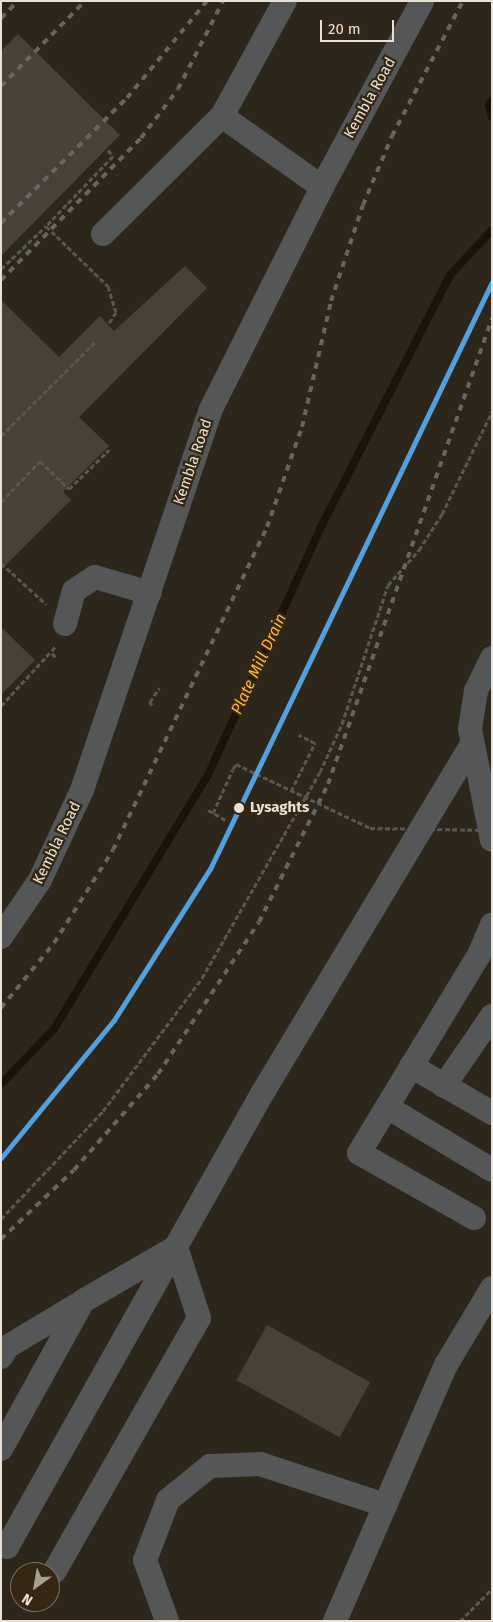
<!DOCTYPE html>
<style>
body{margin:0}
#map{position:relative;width:493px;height:1622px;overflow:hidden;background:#2d261b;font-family:"Fira Sans",sans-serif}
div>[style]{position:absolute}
.stream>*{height:8px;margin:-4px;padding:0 4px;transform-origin:4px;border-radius:4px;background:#1b1308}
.building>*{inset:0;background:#484138;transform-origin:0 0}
.path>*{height:3px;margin-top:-1.5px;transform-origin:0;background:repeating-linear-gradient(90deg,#585755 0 5px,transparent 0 7.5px)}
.minor>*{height:24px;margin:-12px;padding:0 12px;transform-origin:12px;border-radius:12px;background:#555657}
.rail>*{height:4px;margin-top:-2px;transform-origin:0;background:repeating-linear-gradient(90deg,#676561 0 6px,transparent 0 12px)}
.path-bridge>*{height:3px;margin-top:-1.5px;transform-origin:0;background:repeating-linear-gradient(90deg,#585755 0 5px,transparent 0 7.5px)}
.rail-1>*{height:5px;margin:-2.5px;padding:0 2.5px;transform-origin:2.5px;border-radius:2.5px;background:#53a0df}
.dots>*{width:14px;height:14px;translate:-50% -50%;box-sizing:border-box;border:2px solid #352713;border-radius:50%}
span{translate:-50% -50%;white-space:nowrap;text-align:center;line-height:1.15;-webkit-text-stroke:4.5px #352713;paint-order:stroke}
.street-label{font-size:15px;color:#eae1d4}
.stop-label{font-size:15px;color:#eae1d4;font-weight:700}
.left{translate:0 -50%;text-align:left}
.water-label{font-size:16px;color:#fbb43b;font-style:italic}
.frame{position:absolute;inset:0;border:2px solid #eae1d4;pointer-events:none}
.north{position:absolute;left:10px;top:1562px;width:50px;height:50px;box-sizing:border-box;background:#352713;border:1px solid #7d7160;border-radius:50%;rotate:212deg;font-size:14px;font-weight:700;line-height:20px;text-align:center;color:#eae1d4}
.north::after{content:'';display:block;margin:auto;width:18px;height:22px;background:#a8a093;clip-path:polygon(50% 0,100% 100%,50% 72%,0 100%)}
.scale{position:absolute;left:320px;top:20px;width:74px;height:22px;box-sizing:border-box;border:2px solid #eae1d4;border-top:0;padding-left:6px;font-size:15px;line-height:18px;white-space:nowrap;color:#eae1d4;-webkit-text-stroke:4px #352713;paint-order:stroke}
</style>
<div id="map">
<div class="stream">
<div style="left:492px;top:100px;width:6px;rotate:121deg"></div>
<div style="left:489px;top:105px;width:12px;rotate:76deg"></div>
<div style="left:1px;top:1084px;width:76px;rotate:-46.1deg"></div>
<div style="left:54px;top:1029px;width:297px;rotate:-58.8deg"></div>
<div style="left:208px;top:775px;width:273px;rotate:-65.5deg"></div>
<div style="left:321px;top:527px;width:283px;rotate:-62.9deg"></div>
<div style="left:450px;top:275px;width:62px;rotate:-47deg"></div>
</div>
<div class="building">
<div style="clip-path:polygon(18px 34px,120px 135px,1px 256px,1px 51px)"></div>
<div style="clip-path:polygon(185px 266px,207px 288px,79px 417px,109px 446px,63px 492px,71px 500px,1px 570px,1px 300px,59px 357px,100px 316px,114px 331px)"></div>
<div style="clip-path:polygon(1px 627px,35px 660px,1px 695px)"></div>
<div style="left:267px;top:1325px;width:118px;height:63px;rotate:29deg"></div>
</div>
<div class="path">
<div style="left:108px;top:150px;width:8px;rotate:50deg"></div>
<div style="left:113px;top:156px;width:97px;rotate:133.7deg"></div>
<div style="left:46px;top:226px;width:86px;rotate:44.1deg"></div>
<div style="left:108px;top:286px;width:27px;rotate:73deg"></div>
<div style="left:116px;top:312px;width:15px;rotate:122deg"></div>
<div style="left:1px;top:269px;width:62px;rotate:-43.7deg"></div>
<div style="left:1px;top:436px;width:132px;rotate:-45deg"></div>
<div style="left:1px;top:502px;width:57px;rotate:-46.4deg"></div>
<div style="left:40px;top:461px;width:40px;rotate:44deg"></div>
<div style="left:69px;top:489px;width:56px;rotate:-44.3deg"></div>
<div style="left:1px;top:563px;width:61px;rotate:42.3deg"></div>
<div style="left:52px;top:653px;width:6px;rotate:51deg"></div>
<div style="left:152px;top:705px;width:4px;rotate:-124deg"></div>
<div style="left:150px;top:702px;width:17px;rotate:-57deg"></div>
<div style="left:1px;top:706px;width:81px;rotate:-47.5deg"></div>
<div style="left:291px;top:791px;width:54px;rotate:-63.4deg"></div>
<div style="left:315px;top:743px;width:18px;rotate:-153deg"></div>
<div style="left:208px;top:810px;width:22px;rotate:30deg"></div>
<div style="left:213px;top:813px;width:48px;rotate:-65.6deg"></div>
<div style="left:1px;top:1219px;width:149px;rotate:-46.6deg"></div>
<div style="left:103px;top:1111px;width:166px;rotate:-53.3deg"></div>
<div style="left:202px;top:978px;width:237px;rotate:-60.2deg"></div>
<div style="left:320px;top:772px;width:53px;rotate:-65.4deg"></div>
<div style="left:342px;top:724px;width:146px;rotate:-71.7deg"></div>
<div style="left:388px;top:585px;width:47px;rotate:-48.5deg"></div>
<div style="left:419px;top:550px;width:43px;rotate:-57.4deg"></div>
<div style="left:442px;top:514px;width:114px;rotate:-63.9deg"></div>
<div style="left:460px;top:1621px;width:45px;rotate:-45deg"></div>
</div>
<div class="minor">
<div style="left:222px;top:116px;width:131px;rotate:-61.3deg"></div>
<div style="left:103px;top:234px;width:168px;rotate:-44.8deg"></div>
<div style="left:222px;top:116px;width:123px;rotate:35.4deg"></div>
<div style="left:65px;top:624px;width:34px;rotate:-75deg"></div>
<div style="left:74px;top:591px;width:25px;rotate:-34deg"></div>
<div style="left:95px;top:577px;width:57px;rotate:16.2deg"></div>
<div style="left:492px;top:658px;width:37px;rotate:116deg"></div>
<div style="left:476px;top:691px;width:38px;rotate:99deg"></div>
<div style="left:470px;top:729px;width:113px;rotate:78.8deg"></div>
<div style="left:1px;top:937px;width:69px;rotate:-55.6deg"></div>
<div style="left:40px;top:880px;width:99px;rotate:-65deg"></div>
<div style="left:82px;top:790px;width:402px;rotate:-71.3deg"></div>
<div style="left:211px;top:409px;width:248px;rotate:-63.4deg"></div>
<div style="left:322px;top:187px;width:211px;rotate:-61.7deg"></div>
<div style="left:411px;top:1066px;width:94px;rotate:30.1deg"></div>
<div style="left:444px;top:1086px;width:85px;rotate:-55.6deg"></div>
<div style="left:387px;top:1107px;width:122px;rotate:31deg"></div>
<div style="left:474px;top:1218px;width:132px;rotate:-150.5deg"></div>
<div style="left:359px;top:1153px;width:232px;rotate:-58.8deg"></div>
<div style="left:479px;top:955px;width:33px;rotate:-67deg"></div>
<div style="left:1px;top:1357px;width:12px;rotate:-59deg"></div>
<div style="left:7px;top:1347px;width:87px;rotate:-31deg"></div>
<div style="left:1px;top:1449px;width:169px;rotate:-61deg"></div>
<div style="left:83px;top:1301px;width:108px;rotate:-30.1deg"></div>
<div style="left:176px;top:1247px;width:75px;rotate:72.1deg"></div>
<div style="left:199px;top:1318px;width:292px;rotate:119.7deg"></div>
<div style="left:7px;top:1547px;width:522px;rotate:-60.64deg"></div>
<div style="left:263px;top:1092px;width:404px;rotate:-59deg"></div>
<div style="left:167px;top:1621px;width:65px;rotate:-109.8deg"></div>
<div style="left:145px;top:1560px;width:64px;rotate:-69deg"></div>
<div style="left:168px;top:1500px;width:54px;rotate:-39deg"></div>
<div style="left:210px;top:1466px;width:50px;rotate:-2.3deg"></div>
<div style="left:260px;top:1464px;width:132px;rotate:18.2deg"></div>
<div style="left:335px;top:1621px;width:279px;rotate:-66.6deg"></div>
<div style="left:446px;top:1365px;width:90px;rotate:-59.1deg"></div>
</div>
<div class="rail">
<div style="left:1px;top:18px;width:24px;rotate:-45deg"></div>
<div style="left:1px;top:86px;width:120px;rotate:-45.3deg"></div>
<div style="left:1px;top:223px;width:177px;rotate:-44.8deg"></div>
<div style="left:127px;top:98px;width:126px;rotate:-50.5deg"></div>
<div style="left:1px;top:280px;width:199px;rotate:-45.4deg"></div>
<div style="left:141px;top:138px;width:61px;rotate:-52.9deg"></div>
<div style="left:178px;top:89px;width:99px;rotate:-62.9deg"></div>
<div style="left:1px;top:1008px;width:84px;rotate:-50.8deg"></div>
<div style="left:54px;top:943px;width:110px;rotate:-57.6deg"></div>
<div style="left:113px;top:850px;width:358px;rotate:-64.5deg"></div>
<div style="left:267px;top:527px;width:106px;rotate:-70.7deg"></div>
<div style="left:302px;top:427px;width:129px;rotate:-77deg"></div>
<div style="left:331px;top:301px;width:101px;rotate:-71.6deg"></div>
<div style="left:363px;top:205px;width:75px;rotate:-67.2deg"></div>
<div style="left:392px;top:136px;width:153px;rotate:-62.3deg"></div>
<div style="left:1px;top:1239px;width:100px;rotate:-43.4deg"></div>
<div style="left:74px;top:1170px;width:128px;rotate:-48.8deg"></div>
<div style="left:158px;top:1074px;width:182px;rotate:-56.4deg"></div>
<div style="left:259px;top:922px;width:154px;rotate:-63.4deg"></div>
<div style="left:328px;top:784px;width:494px;rotate:-70.6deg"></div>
</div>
<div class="path-bridge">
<div style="left:233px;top:769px;width:6px;rotate:-59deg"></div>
<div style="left:236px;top:764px;width:148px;rotate:25.5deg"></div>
<div style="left:370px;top:828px;width:122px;rotate:0.9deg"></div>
</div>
<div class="rail-1">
<div style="left:1px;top:1158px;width:178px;rotate:-50.7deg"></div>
<div style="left:114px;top:1020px;width:179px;rotate:-57.6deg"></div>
<div style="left:210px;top:869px;width:651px;rotate:-64.34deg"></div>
</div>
<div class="dots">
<div style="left:239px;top:808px;background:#eae1d4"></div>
</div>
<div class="street-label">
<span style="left:370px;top:98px;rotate:-61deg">Kembla Road</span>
<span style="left:193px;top:462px;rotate:-71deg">Kembla Road</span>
<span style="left:57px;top:843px;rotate:-64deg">Kembla Road</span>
</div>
<div class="stop-label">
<span class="left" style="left:250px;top:808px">Lysaghts</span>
</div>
<div class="water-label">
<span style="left:259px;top:664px;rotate:-65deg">Plate Mill Drain</span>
</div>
<div class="frame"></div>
<div class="north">N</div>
<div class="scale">20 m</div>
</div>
